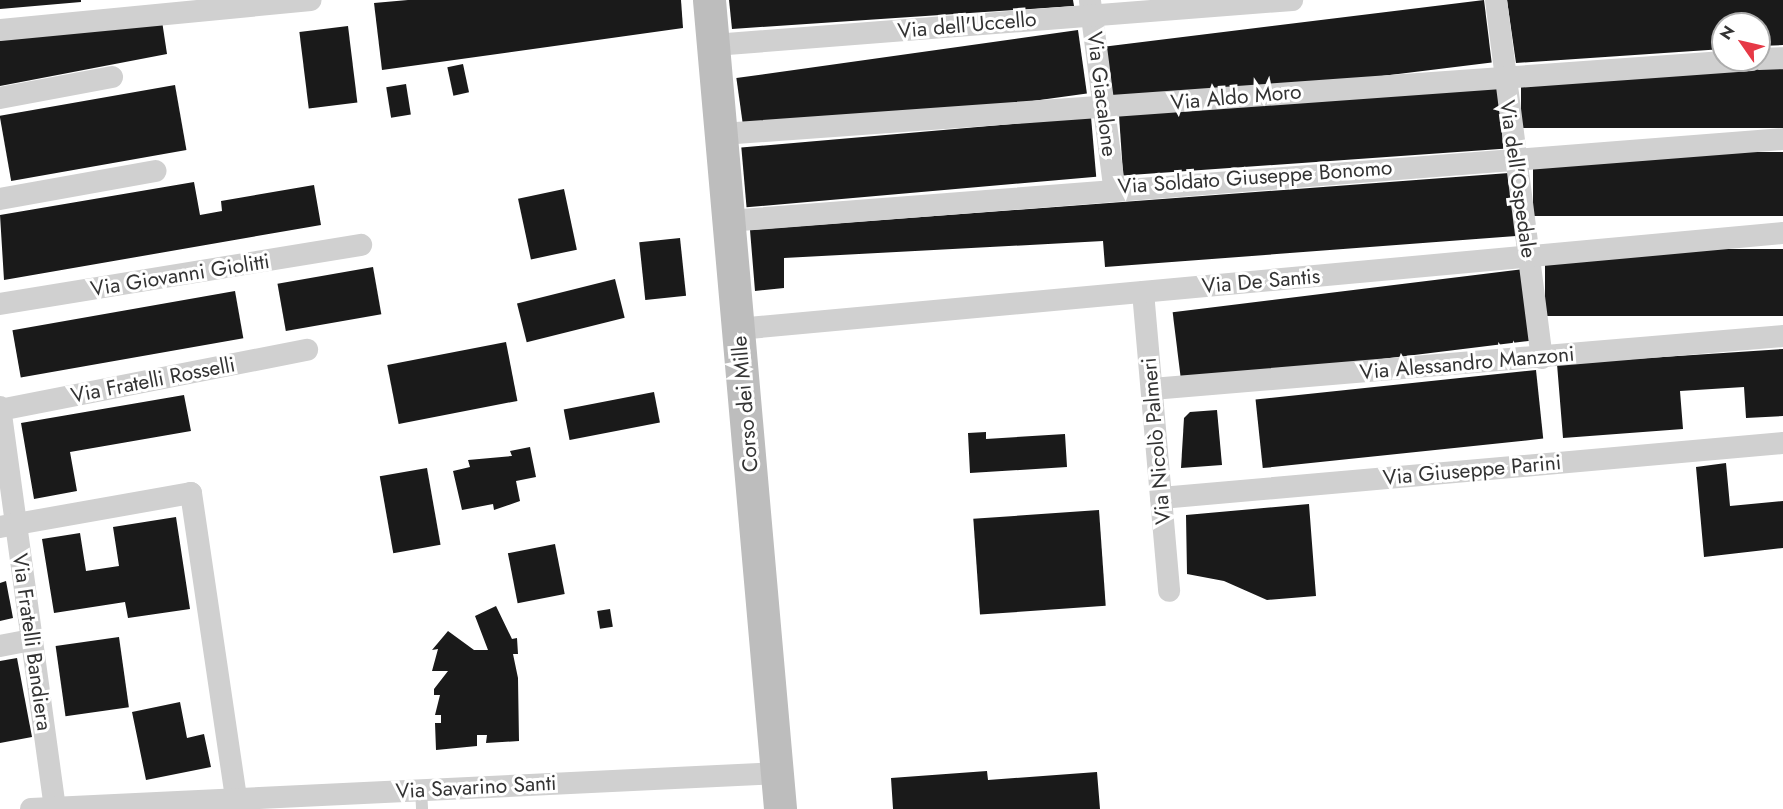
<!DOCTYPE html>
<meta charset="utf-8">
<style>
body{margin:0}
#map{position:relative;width:1783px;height:809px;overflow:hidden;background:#fff;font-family:Jost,sans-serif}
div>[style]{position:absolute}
.building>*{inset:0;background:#1a1a1a;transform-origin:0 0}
.lane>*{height:12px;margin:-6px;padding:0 6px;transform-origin:6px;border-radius:6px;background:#d0d0d0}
.street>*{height:22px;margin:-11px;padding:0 11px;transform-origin:11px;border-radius:11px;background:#d0d0d0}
.secondary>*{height:33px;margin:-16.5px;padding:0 16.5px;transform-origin:16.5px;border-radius:16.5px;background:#bdbdbd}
span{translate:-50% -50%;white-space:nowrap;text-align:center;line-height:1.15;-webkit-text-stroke:6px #fff;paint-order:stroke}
.street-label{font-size:21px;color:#333}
.north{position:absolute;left:1711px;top:12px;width:60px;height:60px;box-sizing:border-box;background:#fff;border:2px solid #adadad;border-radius:50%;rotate:304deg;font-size:16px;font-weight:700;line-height:24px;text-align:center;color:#333}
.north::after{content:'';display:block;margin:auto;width:21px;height:27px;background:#e63946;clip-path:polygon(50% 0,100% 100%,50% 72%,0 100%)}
</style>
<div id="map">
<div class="building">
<div style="clip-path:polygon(0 0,81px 0,81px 2px,0 9px)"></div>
<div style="clip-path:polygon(408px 0,681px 0,683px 28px,382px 70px,374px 3px)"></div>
<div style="clip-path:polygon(729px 0,1073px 0,1074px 6px,732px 29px)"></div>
<div style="left:1484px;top:0;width:63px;height:381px;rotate:83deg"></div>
<div style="clip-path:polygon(1507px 0,1783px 0,1783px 45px,1759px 46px,1759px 24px,1723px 24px,1723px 49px,1516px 63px)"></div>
<div style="clip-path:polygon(162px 21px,167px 54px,0 86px,0 35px)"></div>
<div style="left:348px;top:26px;width:77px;height:49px;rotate:83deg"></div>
<div style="left:1078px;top:30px;width:64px;height:345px;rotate:82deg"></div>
<div style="left:463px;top:64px;width:29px;height:16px;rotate:78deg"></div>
<div style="left:1783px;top:68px;width:60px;height:262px;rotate:90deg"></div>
<div style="left:406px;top:84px;width:31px;height:20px;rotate:81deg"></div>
<div style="left:175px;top:85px;width:66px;height:178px;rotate:80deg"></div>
<div style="left:1499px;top:88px;width:61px;height:381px;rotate:86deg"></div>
<div style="left:1091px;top:117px;width:60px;height:351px;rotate:85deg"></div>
<div style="left:1783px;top:152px;width:64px;height:250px;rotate:90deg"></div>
<div style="clip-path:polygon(1509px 173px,1516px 236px,1105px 267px,1103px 241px,784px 258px,784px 288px,755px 291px,750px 230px)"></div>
<div style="clip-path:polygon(194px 182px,200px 215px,222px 211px,221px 201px,314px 185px,321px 225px,4px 280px,0 215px)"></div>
<div style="left:564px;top:189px;width:62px;height:47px;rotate:78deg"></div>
<div style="left:680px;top:238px;width:58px;height:41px;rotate:84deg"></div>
<div style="left:1783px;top:249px;width:67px;height:238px;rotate:90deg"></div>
<div style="left:373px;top:267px;width:48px;height:97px;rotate:80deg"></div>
<div style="left:1524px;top:269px;width:72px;height:354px;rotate:83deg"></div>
<div style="left:615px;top:279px;width:40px;height:101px;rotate:76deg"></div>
<div style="left:235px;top:291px;width:48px;height:226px;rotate:80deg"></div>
<div style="left:506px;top:342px;width:60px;height:121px;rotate:79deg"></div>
<div style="clip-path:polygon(1783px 349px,1783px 416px,1746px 418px,1744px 387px,1680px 391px,1683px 429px,1563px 438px,1557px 364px)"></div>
<div style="left:1536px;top:370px;width:69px;height:282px;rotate:84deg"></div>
<div style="left:654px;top:392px;width:31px;height:92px;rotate:79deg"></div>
<div style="clip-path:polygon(184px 395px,191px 431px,70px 452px,77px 491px,34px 499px,21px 423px)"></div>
<div style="clip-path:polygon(1217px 410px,1222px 465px,1181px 468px,1184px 418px,1190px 412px)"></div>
<div style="clip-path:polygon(986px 432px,986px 439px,1065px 434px,1067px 467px,970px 473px,968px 433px)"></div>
<div style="clip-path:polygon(530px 447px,536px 477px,516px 481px,520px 501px,494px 510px,493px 504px,462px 510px,453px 471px,470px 467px,468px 460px,512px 456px,510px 451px)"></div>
<div style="clip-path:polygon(1726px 463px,1730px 506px,1783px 501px,1783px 548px,1704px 557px,1696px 467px)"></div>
<div style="left:427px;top:468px;width:78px;height:48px;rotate:80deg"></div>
<div style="clip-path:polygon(1309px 504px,1316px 596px,1267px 600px,1224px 581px,1187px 574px,1186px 515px)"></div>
<div style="left:1099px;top:510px;width:96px;height:126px;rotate:86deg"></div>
<div style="clip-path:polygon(176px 517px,190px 609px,128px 618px,125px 602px,54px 613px,42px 539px,80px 533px,86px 571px,119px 566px,113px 527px)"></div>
<div style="left:555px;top:544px;width:51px;height:48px;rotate:79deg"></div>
<div style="clip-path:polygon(6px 581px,13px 618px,0 621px,0 583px)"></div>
<div style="clip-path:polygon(496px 606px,512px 639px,517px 638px,518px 654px,513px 654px,518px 678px,519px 741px,486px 743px,487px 735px,477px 735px,477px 746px,436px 750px,435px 723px,441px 723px,441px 715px,435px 715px,440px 695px,434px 695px,434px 689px,448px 671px,432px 671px,438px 649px,432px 650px,448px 631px,474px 650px,488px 650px,475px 616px)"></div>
<div style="left:610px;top:609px;width:18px;height:13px;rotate:81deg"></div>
<div style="left:119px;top:637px;width:71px;height:64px;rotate:82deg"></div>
<div style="clip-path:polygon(17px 658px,32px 737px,0 743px,0 661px)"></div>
<div style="clip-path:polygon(180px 702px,187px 738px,204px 734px,211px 767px,146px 780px,132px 712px)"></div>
<div style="clip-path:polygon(987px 771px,988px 780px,1097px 772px,1100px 809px,893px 809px,891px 778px)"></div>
</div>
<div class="lane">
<div style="left:421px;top:789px;width:20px;rotate:87deg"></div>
</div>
<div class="street">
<div style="left:1496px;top:0;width:361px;rotate:82.7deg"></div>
<div style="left:1090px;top:1px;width:188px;rotate:82.6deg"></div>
<div style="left:0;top:30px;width:312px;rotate:-5.5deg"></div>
<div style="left:714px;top:45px;width:580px;rotate:-4.45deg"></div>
<div style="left:1759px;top:59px;width:24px;rotate:-2deg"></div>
<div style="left:0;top:98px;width:114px;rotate:-10.6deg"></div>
<div style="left:722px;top:134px;width:1032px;rotate:-4.11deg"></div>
<div style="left:0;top:199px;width:158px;rotate:-10.2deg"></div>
<div style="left:728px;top:221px;width:1058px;rotate:-4.44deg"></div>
<div style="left:1143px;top:292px;width:300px;rotate:85deg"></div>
<div style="left:0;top:304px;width:366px;rotate:-9.3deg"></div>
<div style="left:738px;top:329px;width:1049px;rotate:-5.25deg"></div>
<div style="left:1152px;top:389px;width:633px;rotate:-4.8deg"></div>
<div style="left:0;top:407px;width:403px;rotate:82.2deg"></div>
<div style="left:0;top:410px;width:313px;rotate:-11.1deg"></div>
<div style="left:1161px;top:498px;width:624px;rotate:-5.05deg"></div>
<div style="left:0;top:527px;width:194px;rotate:-10.1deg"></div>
<div style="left:191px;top:493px;width:307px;rotate:81.6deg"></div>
<div style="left:0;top:646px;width:33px;rotate:-11deg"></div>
<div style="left:31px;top:809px;width:747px;rotate:-2.76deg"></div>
</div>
<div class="secondary">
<div style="left:709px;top:0;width:812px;rotate:84.98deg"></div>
</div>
<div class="street-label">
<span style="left:967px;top:25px;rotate:-5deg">Via dell'Uccello</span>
<span style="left:1102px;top:94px;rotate:83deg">Via Giacalone</span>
<span style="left:1236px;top:97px;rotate:-5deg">Via Aldo Moro</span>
<span style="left:1255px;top:177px;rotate:-4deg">Via Soldato Giuseppe Bonomo</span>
<span style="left:1518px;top:179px;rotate:82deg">Via dell'Ospedale</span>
<span style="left:180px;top:275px;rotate:-9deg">Via Giovanni Giolitti</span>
<span style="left:1261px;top:281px;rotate:-5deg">Via De Santis</span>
<span style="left:1467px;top:363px;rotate:-5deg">Via Alessandro Manzoni</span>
<span style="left:153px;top:380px;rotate:-11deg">Via Fratelli Rosselli</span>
<span style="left:745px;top:404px;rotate:-95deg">Corso dei Mille</span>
<span style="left:1156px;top:441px;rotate:-95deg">Via Nicolò Palmeri</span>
<span style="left:1472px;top:470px;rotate:-5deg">Via Giuseppe Parini</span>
<span style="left:32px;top:642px;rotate:82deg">Via Fratelli Bandiera</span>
<span style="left:476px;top:787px;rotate:-3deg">Via Savarino Santi</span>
</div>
<div class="north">N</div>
</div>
